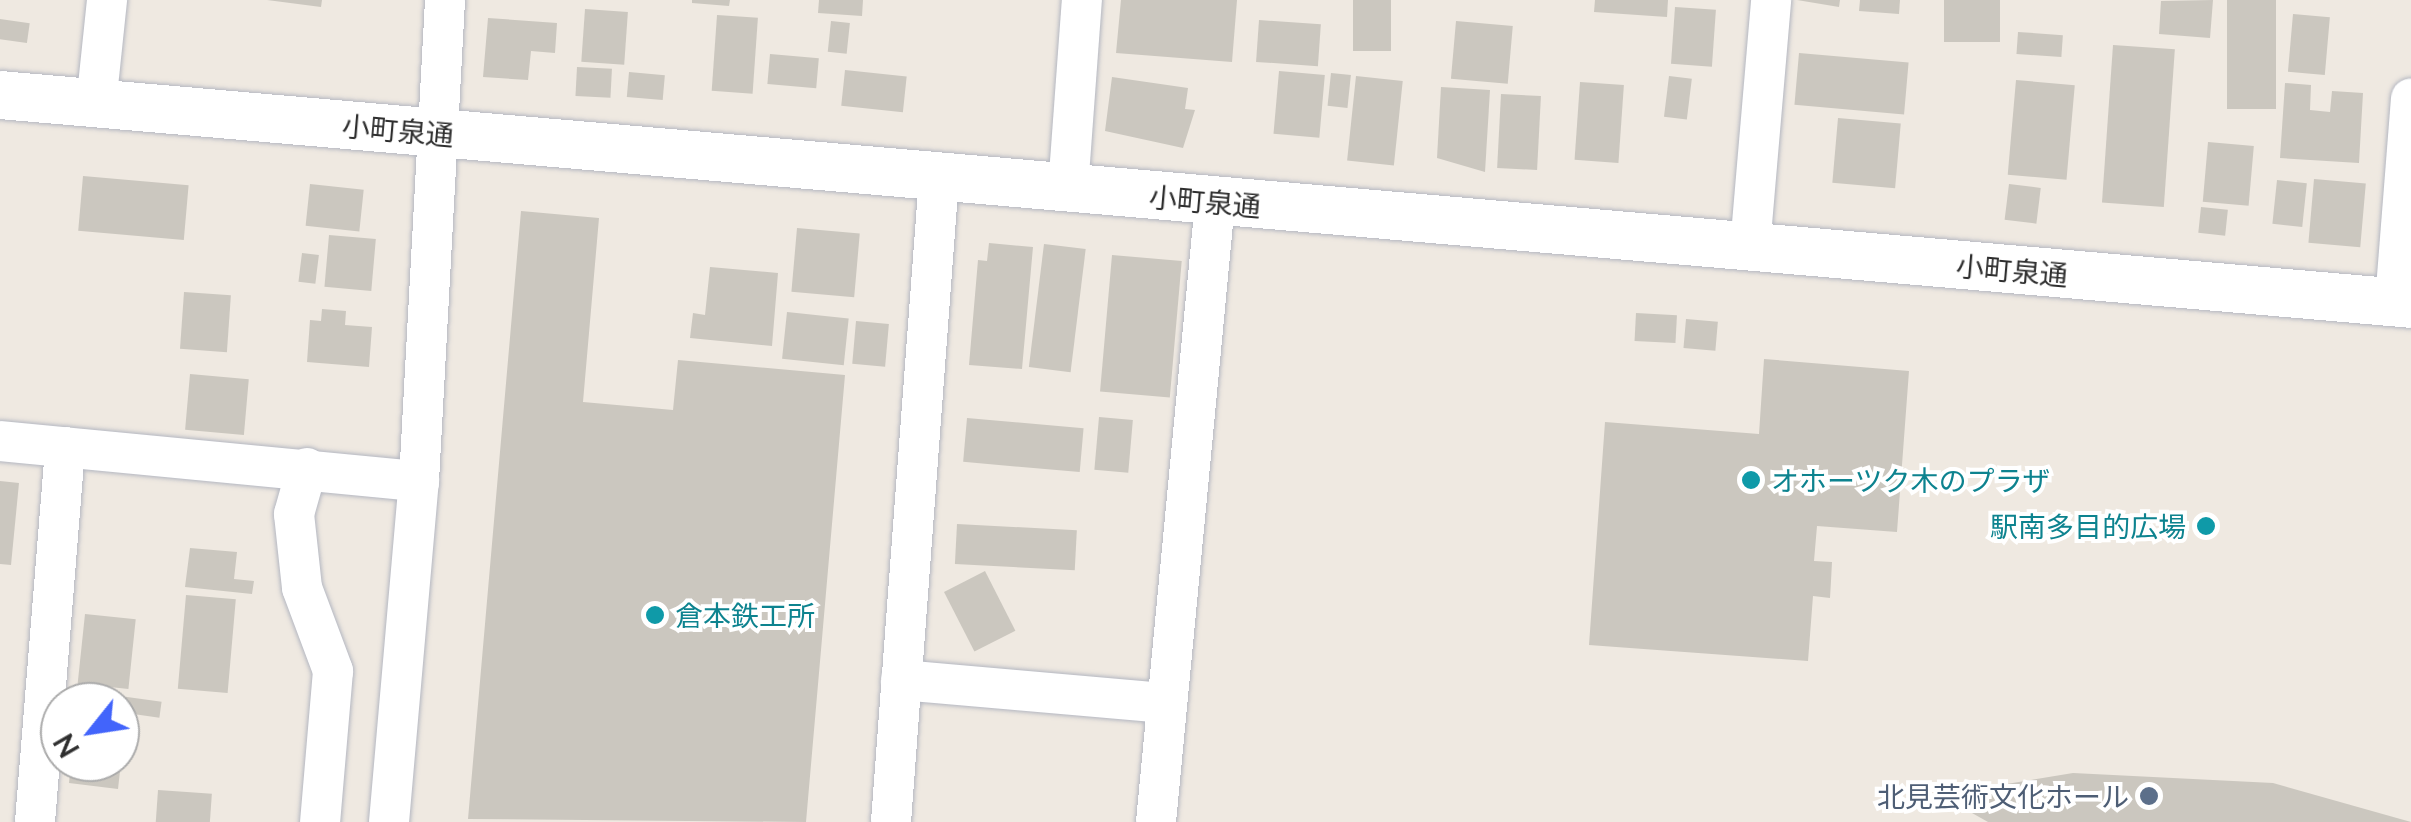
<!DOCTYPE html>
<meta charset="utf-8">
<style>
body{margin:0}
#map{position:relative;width:2411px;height:822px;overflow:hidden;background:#efe9e1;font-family:Lato,"Noto Sans JP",sans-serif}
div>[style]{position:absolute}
.building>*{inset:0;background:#cbc7bf;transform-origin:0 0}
.roads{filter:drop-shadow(0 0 2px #b4b7c1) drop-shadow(0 0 2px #b4b7c1)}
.minor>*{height:40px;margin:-20px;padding:0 20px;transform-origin:20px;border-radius:20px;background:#fff}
.tertiary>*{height:48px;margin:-24px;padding:0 24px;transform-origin:24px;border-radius:24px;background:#fff}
.dots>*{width:28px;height:28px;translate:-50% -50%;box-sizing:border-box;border:5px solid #fff;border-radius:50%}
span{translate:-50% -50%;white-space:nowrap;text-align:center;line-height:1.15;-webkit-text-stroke:8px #fff;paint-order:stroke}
.street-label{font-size:28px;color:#2e2e2e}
.culture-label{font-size:28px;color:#0d838f}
.left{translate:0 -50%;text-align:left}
.right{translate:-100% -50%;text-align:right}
.service-label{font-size:28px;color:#4e5e75}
.north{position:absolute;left:40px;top:682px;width:100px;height:100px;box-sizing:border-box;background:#fff;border:2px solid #ababab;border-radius:50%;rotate:240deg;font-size:28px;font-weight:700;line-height:40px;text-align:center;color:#2e2e2e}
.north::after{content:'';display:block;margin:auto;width:35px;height:45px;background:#4264fb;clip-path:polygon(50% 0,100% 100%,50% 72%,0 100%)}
</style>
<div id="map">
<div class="building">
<div style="clip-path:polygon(267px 0,322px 0,321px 7px)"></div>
<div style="clip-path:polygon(692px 0,730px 0,729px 6px,692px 3px)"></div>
<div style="clip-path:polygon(819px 0,863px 0,862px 16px,818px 13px)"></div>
<div style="clip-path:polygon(1121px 0,1237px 0,1232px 62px,1116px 53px)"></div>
<div style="left:1353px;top:0;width:38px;height:51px"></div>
<div style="clip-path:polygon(1595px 0,1668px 0,1667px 17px,1594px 12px)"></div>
<div style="clip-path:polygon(1797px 0,1840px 0,1839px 7px)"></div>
<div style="clip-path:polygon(1860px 0,1900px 0,1899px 14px,1859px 11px)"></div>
<div style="left:1944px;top:0;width:56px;height:42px"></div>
<div style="clip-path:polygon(2213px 0,2210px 38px,2159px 34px,2161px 1px)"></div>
<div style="left:2227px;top:0;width:49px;height:109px"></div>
<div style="left:1675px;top:7px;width:41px;height:57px;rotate:4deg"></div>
<div style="left:585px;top:9px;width:43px;height:53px;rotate:4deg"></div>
<div style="left:2293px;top:14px;width:37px;height:58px;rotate:5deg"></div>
<div style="left:717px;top:15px;width:41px;height:76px;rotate:4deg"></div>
<div style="clip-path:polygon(488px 18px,557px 23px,555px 53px,531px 51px,528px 80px,483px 77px)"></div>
<div style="left:0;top:19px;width:30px;height:20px;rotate:8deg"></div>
<div style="left:1259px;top:20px;width:62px;height:42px;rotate:4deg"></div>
<div style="left:831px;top:21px;width:19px;height:31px;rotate:6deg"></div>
<div style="left:1456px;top:21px;width:57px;height:58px;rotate:5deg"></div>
<div style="left:2018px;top:32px;width:45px;height:22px;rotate:4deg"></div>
<div style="left:2113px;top:45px;width:62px;height:158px;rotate:4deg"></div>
<div style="left:1799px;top:53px;width:110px;height:52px;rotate:5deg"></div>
<div style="left:770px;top:54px;width:49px;height:30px;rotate:5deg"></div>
<div style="left:577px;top:67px;width:35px;height:29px;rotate:3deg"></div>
<div style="left:845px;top:70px;width:62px;height:36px;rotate:6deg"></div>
<div style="left:1279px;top:71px;width:46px;height:63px;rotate:5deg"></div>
<div style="left:629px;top:72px;width:36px;height:25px;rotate:5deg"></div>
<div style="left:1331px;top:73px;width:20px;height:33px;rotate:6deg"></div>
<div style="left:1356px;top:76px;width:47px;height:85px;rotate:6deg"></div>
<div style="left:1669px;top:76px;width:23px;height:41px;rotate:7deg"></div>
<div style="clip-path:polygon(1112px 77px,1188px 88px,1185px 109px,1195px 110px,1183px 148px,1105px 131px)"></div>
<div style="left:2016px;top:80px;width:59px;height:95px;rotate:5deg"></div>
<div style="left:1580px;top:82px;width:44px;height:78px;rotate:4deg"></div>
<div style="clip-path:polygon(2285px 83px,2311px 85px,2310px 110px,2330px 112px,2332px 91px,2363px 93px,2359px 163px,2280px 158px)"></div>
<div style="clip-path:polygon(1441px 87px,1490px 90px,1485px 172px,1437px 158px)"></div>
<div style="left:1501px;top:94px;width:40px;height:74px;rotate:3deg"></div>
<div style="left:1838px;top:118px;width:63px;height:65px;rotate:5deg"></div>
<div style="left:2208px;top:142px;width:46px;height:60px;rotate:5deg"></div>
<div style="left:83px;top:176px;width:106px;height:55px;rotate:5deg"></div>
<div style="left:2314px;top:179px;width:52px;height:64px;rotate:5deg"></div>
<div style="left:2277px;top:180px;width:30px;height:44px;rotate:6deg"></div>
<div style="left:310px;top:184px;width:54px;height:42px;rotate:6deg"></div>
<div style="left:2009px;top:184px;width:32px;height:36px;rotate:7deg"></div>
<div style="left:2201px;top:207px;width:27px;height:26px;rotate:6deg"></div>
<div style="clip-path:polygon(521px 211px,599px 218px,583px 402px,673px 410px,678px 360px,845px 375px,806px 822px,468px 819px)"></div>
<div style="left:797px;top:228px;width:63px;height:64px;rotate:5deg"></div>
<div style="left:329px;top:235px;width:47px;height:52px;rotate:5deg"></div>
<div style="clip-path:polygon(989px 243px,1033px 247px,1022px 369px,969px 365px,978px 260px,987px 261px)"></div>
<div style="left:1044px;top:244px;width:42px;height:124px;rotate:7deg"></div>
<div style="left:302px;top:253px;width:17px;height:29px;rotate:7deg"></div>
<div style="left:1112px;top:255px;width:70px;height:137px;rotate:5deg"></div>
<div style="clip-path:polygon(710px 267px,778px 273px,772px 346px,690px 338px,693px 313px,705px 315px)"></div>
<div style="left:184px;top:292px;width:47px;height:57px;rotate:4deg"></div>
<div style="clip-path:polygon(322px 309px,346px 311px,345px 325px,372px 327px,369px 367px,307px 362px,310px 320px,321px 321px)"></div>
<div style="left:787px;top:312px;width:62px;height:47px;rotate:6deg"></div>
<div style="left:1636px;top:313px;width:41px;height:28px;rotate:3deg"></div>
<div style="left:1686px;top:319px;width:32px;height:29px;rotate:5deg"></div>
<div style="left:856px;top:321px;width:33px;height:43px;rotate:5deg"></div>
<div style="clip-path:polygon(1764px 359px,1909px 371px,1897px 532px,1817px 526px,1814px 561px,1832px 562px,1831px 581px,1830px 598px,1813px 596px,1808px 661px,1589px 645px,1605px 422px,1759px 434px)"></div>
<div style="left:190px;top:374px;width:59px;height:56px;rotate:5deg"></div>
<div style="left:1099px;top:417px;width:34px;height:53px;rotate:5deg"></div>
<div style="left:967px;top:418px;width:117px;height:44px;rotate:5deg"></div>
<div style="clip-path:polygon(0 481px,19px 483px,11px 565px,0 564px)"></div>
<div style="left:957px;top:524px;width:120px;height:40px;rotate:3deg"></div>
<div style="clip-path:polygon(190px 548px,237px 552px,234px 579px,254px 581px,252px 594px,185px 587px)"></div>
<div style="left:985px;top:571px;width:67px;height:46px;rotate:63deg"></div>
<div style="left:186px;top:595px;width:50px;height:94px;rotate:5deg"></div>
<div style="left:85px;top:614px;width:51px;height:70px;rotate:6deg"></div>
<div style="left:120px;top:696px;width:42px;height:16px;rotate:8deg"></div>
<div style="clip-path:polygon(71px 762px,121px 762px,118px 789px,69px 783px)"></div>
<div style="clip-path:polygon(2073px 773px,2273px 783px,2411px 822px,1988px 822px,1972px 813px,1970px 790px)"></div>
<div style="left:158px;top:790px;width:54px;height:32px;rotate:4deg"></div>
</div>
<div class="roads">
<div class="minor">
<div style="left:96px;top:105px;width:106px;rotate:-84deg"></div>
<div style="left:1068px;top:189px;width:190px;rotate:-85.8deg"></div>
<div style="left:1750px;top:247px;width:248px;rotate:-85.1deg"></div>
<div style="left:2395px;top:302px;width:204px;rotate:-85.5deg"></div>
<div style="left:0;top:441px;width:421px;rotate:5.5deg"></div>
<div style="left:307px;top:468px;width:48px;rotate:105.8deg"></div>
<div style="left:294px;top:514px;width:74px;rotate:83.8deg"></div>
<div style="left:302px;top:588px;width:89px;rotate:69.5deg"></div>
<div style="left:333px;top:671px;width:152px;rotate:94.9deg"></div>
<div style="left:901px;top:680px;width:266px;rotate:5deg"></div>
<div style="left:35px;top:822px;width:376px;rotate:-85.4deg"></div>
<div style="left:389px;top:822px;width:342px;rotate:-85deg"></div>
<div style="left:419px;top:481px;width:482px;rotate:-86.9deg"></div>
<div style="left:891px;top:822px;width:646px;rotate:-85.74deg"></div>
<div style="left:1156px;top:822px;width:623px;rotate:-84.56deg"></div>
</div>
<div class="tertiary">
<div style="left:0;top:95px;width:2420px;rotate:4.95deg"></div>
</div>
</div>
<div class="dots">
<div style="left:1751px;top:480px;background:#0f9aa8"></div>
<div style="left:2206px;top:526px;background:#0f9aa8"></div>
<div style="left:655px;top:615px;background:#0f9aa8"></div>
<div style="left:2149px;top:796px;background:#5c6f8a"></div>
</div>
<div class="street-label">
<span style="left:398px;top:130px;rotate:5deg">小町泉通</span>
<span style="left:1205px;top:201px;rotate:5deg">小町泉通</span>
<span style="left:2012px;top:270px;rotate:5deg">小町泉通</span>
</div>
<div class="culture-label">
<span class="left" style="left:1771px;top:480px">オホーツク木のプラザ</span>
<span class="right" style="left:2186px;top:526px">駅南多目的広場</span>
<span class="left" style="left:675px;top:615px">倉本鉄工所</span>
</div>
<div class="service-label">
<span class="right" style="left:2129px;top:796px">北見芸術文化ホール</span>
</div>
<div class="north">N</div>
</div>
